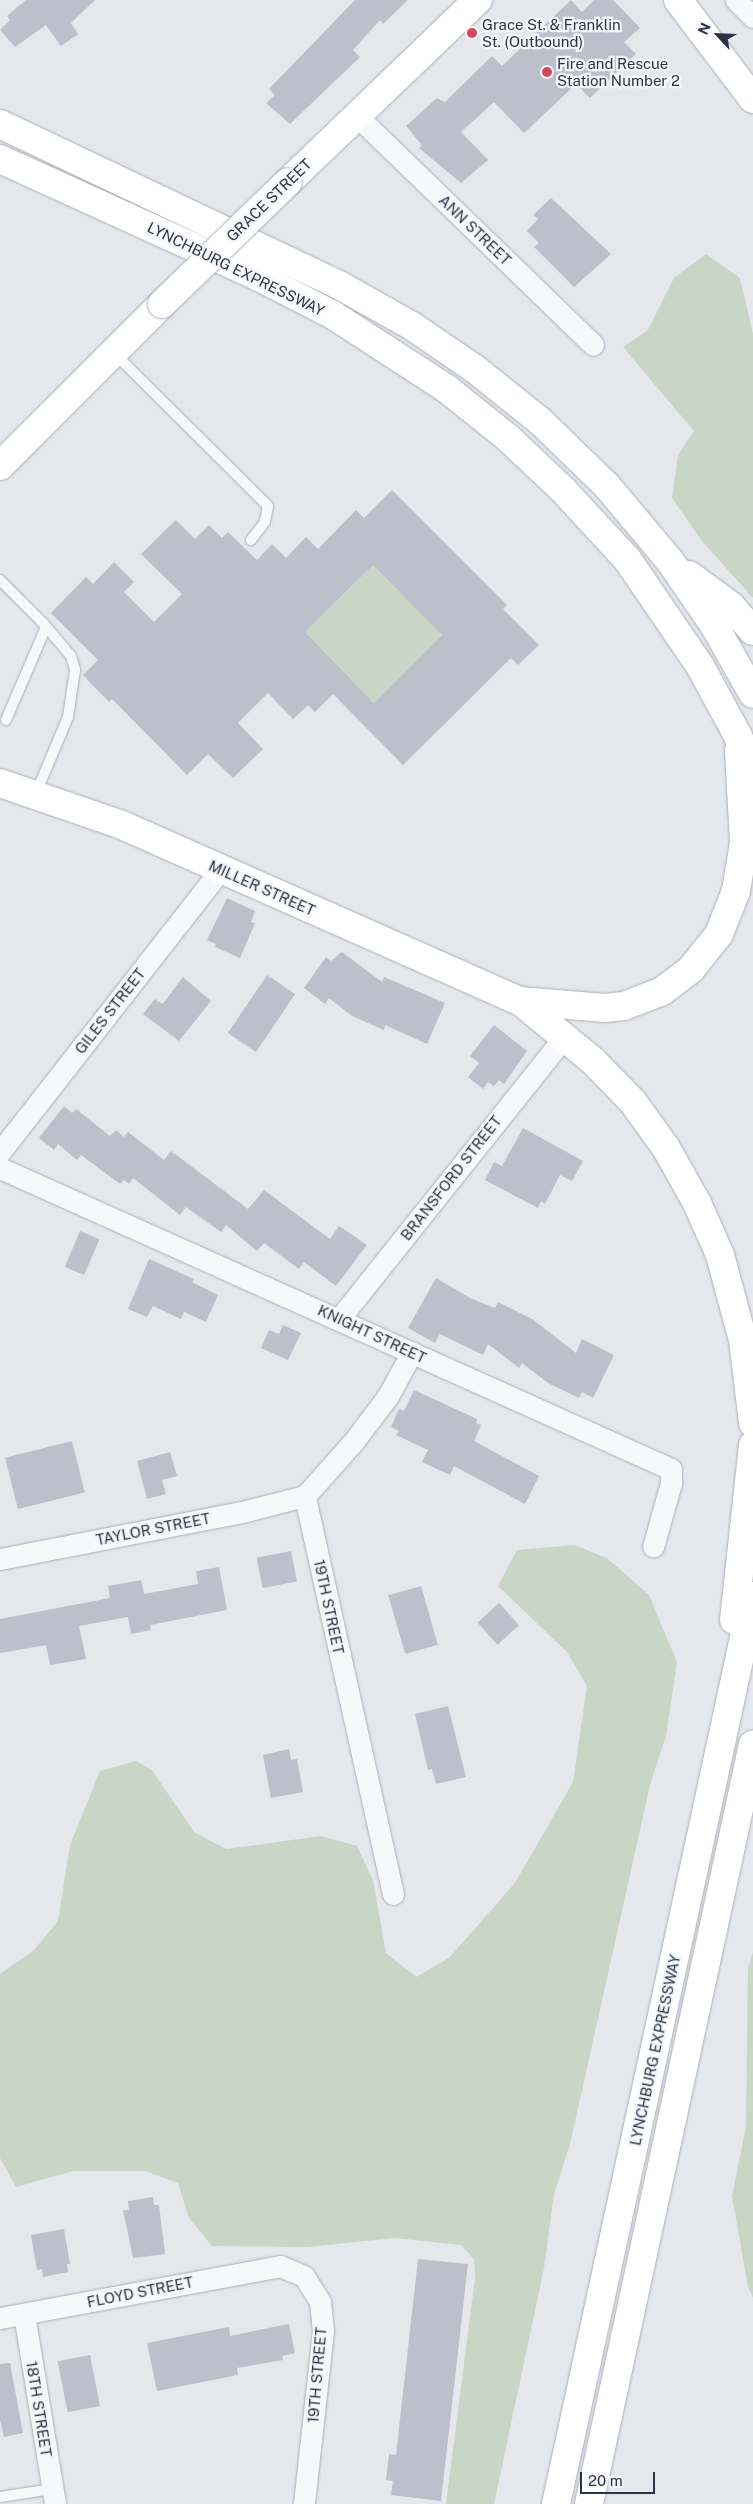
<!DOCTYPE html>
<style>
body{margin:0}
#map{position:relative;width:753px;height:2504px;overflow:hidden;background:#e4e7ec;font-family:"Public Sans",sans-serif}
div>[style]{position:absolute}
.green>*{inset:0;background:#c9d6c5}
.building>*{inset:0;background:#bbc0ca;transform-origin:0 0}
.roads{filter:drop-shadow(0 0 1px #a9aeb7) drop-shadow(0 0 1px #a9aeb7)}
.lane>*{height:10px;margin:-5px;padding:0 5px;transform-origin:5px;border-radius:5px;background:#f7f8fa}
.street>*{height:21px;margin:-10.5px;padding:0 10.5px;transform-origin:10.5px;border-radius:10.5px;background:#f7f8fa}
.secondary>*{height:28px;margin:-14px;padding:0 14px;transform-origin:14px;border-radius:14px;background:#fff}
.highway>*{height:28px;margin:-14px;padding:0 14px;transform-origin:14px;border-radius:14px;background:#fff}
.bridges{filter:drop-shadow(0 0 1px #a9aeb7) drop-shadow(0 0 1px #a9aeb7)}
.secondary-bridge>*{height:28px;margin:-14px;padding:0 14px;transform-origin:14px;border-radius:14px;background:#fff}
.dots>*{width:14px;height:14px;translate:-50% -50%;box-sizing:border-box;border:2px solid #f4f6f9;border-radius:50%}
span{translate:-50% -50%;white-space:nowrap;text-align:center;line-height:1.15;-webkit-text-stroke:4.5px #f4f6f9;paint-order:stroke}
.poi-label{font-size:15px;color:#2b3445}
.left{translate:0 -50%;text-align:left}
.street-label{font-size:15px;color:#2b3445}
.north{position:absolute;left:693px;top:10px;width:50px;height:50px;-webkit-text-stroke:4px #f4f6f9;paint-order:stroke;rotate:295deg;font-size:14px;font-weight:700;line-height:20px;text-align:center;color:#2b3445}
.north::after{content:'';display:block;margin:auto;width:18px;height:22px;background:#2b3445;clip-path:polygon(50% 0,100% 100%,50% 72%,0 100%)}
.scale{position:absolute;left:580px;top:2472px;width:75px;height:22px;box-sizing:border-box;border:2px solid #2b3445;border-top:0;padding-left:6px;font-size:15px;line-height:18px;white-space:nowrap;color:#2b3445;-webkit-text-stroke:4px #f4f6f9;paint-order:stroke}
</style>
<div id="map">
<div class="green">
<div style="clip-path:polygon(706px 254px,740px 278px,753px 334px,753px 598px,702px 541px,672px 498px,678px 455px,694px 431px,623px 347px,648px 330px,674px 278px)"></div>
<div style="clip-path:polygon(360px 551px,442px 635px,374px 703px,305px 632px,356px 582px)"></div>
<div style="clip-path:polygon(574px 1545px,607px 1558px,649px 1595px,677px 1662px,666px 1736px,650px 1785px,570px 2144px,554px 2194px,544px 2268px,494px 2504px,446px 2504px,475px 2278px,474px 2259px,461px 2245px,395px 2238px,307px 2247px,212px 2246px,189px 2218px,178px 2183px,145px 2171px,73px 2171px,16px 2187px,0 2158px,0 1974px,33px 1951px,58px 1921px,70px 1845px,100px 1771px,136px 1761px,152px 1770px,194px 1832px,226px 1849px,321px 1836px,357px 1846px,373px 1880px,386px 1953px,416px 1977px,449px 1958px,515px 1883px,573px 1782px,587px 1686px,567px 1652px,498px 1586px,517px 1550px)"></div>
<div style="clip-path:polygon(753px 1952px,753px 2298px,748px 2287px,732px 2196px,746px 2126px,748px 1969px)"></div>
</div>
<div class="building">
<div style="clip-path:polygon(26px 0,95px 0,71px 23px,78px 34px,61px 46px,46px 25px,15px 47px,0 30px,10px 20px,7px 16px)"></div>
<div style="clip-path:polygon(355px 0,408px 0,383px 24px,380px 20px,353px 50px,360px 57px,290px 124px,266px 103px,275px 95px,269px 89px)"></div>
<div style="clip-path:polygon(571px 0,582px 12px,594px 0,613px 0,640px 28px,624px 42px,636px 54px,590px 98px,578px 86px,574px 86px,524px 133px,494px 102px,461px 132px,488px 160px,461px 183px,419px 148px,422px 145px,406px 126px,437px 98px,445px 102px,492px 56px,502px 66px)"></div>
<div style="clip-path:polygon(551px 198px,611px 254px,574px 287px,534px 247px,539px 243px,527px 231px,538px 219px,533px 215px)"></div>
<div style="clip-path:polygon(evenodd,392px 490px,507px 605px,503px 609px,539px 645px,518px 665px,511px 658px,403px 765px,333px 694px,315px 712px,308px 705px,293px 719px,268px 693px,238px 723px,263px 749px,233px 778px,208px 754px,187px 775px,112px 699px,109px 702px,83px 675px,98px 660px,51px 613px,86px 577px,93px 584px,114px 562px,134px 582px,124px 592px,154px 622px,182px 594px,141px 554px,176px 520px,195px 539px,209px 525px,222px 538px,228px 532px,257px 560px,272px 544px,286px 558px,306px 537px,318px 549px,356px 510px,364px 518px,392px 490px,373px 565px,442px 635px,374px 703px,305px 632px,373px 565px)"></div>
<div style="clip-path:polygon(227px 898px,255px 911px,251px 922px,255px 923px,240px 958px,215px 947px,216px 944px,207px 940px)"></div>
<div style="clip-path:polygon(342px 952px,382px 982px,384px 977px,445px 1003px,427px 1044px,385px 1025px,384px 1030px,352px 1016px,329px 998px,325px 1004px,304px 988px,326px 957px,331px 961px)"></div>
<div style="left:267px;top:975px;width:34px;height:70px;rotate:34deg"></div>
<div style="clip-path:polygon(183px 977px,211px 1001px,179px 1041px,143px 1014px,155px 999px,162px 1004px,165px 1001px)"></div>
<div style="clip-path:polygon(494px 1025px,527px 1051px,504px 1084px,499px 1080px,494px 1086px,488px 1082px,483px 1089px,468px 1077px,479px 1063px,470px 1056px)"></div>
<div style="clip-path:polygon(64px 1106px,72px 1113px,76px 1109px,110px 1136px,116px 1130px,124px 1137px,128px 1132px,164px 1160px,171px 1151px,248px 1209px,264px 1190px,330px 1239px,339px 1226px,367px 1245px,336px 1286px,304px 1262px,299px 1269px,264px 1243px,257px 1251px,226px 1225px,221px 1232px,186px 1207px,180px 1215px,133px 1178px,129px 1184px,124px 1180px,120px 1184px,81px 1155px,77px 1160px,58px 1144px,54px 1150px,39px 1138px)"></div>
<div style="clip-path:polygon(523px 1128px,583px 1161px,572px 1181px,560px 1175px,545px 1204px,541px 1201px,538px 1208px,485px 1180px,494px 1162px,502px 1166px)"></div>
<div style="left:80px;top:1231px;width:21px;height:39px;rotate:23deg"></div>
<div style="clip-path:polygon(149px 1259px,194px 1279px,192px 1282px,218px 1295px,206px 1322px,184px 1312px,181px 1319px,153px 1306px,147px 1317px,128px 1309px)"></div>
<div style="clip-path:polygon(436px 1278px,470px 1298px,495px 1308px,498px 1302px,532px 1319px,576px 1353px,582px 1339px,614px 1355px,593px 1398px,582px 1392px,579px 1398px,548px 1383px,522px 1363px,519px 1368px,488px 1344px,483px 1355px,440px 1334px,435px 1343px,408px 1328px)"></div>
<div style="clip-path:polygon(283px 1325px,301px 1333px,288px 1360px,261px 1348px,269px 1330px,279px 1334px)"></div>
<div style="clip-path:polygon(414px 1390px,477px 1419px,476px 1423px,481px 1425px,474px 1441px,539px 1476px,525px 1504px,454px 1466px,450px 1475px,422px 1462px,428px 1450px,396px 1435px,399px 1431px,391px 1427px,399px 1409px,404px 1411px)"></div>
<div style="left:72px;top:1441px;width:53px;height:69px;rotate:76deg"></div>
<div style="clip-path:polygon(170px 1452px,177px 1476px,162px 1480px,166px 1494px,147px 1499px,137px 1461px)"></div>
<div style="left:291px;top:1551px;width:31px;height:35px;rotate:79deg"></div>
<div style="clip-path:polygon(219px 1567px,227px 1610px,150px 1625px,151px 1630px,131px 1634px,128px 1617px,79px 1626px,86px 1659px,50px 1665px,46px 1645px,0 1653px,0 1619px,110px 1598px,108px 1586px,141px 1580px,144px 1594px,198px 1584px,196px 1571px)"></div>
<div style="left:421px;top:1586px;width:61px;height:34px;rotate:74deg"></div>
<div style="left:499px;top:1603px;width:30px;height:29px;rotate:48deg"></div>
<div style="clip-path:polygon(448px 1706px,466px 1777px,436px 1784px,432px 1769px,428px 1770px,415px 1714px)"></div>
<div style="clip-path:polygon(289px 1749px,291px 1760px,297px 1759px,303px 1792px,271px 1798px,263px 1755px)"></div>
<div style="clip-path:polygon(153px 2197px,154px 2205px,159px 2205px,165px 2254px,133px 2258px,123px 2210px,129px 2210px,128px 2201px)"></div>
<div style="clip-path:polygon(64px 2229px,70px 2264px,67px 2264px,68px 2272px,43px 2277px,42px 2269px,37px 2270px,31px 2235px)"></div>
<div style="clip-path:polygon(418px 2259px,468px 2264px,441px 2501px,391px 2495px,393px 2481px,386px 2480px,389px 2454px,396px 2455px)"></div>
<div style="clip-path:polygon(289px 2324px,295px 2353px,282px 2356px,283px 2360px,237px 2368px,238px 2375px,157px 2391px,147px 2343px,229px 2327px,230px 2336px)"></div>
<div style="left:90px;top:2355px;width:52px;height:33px;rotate:79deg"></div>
<div style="clip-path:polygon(10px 2363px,23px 2433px,4px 2437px,0 2420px,0 2364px)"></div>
</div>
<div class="roads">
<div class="lane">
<div style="left:114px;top:353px;width:217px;rotate:44.8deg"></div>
<div style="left:268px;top:506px;width:16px;rotate:101deg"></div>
<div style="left:265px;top:522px;width:23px;rotate:128deg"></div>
<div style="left:0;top:580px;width:61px;rotate:45deg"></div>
<div style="left:43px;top:623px;width:43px;rotate:49.7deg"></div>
<div style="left:71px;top:656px;width:15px;rotate:74deg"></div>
<div style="left:75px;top:670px;width:48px;rotate:98.5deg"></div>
<div style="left:68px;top:717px;width:82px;rotate:112.8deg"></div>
<div style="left:6px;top:720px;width:101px;rotate:-66.7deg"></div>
<div style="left:0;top:2497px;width:53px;rotate:-8.7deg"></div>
</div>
<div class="street">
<div style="left:736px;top:0;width:24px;rotate:45deg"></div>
<div style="left:356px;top:115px;width:330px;rotate:44.1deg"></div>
<div style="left:0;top:1152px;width:358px;rotate:-52deg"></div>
<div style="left:0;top:1168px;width:735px;rotate:24.16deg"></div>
<div style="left:671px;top:1469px;width:14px;rotate:90deg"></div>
<div style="left:671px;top:1483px;width:66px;rotate:105.7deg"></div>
<div style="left:339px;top:1319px;width:359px;rotate:-51.4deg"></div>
<div style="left:0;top:1559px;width:247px;rotate:-11deg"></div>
<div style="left:242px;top:1512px;width:65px;rotate:-14.3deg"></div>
<div style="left:393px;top:1894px;width:408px;rotate:-102.5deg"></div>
<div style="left:305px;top:1496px;width:74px;rotate:-48.3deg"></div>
<div style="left:354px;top:1441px;width:56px;rotate:-52.9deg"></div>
<div style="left:388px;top:1396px;width:50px;rotate:-61.4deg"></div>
<div style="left:24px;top:2314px;width:193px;rotate:80.7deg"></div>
<div style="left:0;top:2318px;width:285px;rotate:-10.5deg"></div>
<div style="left:280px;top:2266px;width:26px;rotate:23deg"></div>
<div style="left:304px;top:2276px;width:31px;rotate:58deg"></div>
<div style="left:320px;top:2302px;width:29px;rotate:84deg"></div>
<div style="left:323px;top:2331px;width:174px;rotate:96.3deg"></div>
</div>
<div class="secondary">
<div style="left:678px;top:0;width:124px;rotate:52.9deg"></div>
<div style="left:288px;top:182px;width:263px;rotate:-43.8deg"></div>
<div style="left:0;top:466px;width:229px;rotate:-45deg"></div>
<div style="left:0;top:783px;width:129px;rotate:19deg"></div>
<div style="left:122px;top:825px;width:435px;rotate:23.9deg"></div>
</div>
<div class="highway">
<div style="left:0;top:124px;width:375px;rotate:25.4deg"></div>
<div style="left:339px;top:285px;width:84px;rotate:29.3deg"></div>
<div style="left:412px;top:326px;width:76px;rotate:34.3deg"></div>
<div style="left:475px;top:369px;width:83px;rotate:38.7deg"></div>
<div style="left:540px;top:421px;width:93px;rotate:44.1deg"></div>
<div style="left:607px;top:486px;width:98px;rotate:50deg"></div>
<div style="left:670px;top:561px;width:78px;rotate:55.5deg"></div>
<div style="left:714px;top:625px;width:79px;rotate:60.5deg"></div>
<div style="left:0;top:159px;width:287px;rotate:24.5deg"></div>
<div style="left:261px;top:278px;width:81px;rotate:27.2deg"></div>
<div style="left:333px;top:315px;width:136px;rotate:33deg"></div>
<div style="left:447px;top:389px;width:77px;rotate:38.7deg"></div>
<div style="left:507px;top:437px;width:77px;rotate:43.4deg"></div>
<div style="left:563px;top:490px;width:94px;rotate:47.2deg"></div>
<div style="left:627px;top:559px;width:130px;rotate:55.7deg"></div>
<div style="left:700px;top:666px;width:80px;rotate:61.5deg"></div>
<div style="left:738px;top:736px;width:39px;rotate:67deg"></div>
<div style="left:689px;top:575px;width:52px;rotate:36.4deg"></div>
<div style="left:731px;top:606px;width:33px;rotate:49deg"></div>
<div style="left:520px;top:1001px;width:94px;rotate:39.4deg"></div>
<div style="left:593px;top:1061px;width:57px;rotate:45.7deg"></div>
<div style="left:633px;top:1102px;width:57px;rotate:54.3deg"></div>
<div style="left:666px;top:1148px;width:63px;rotate:60.6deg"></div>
<div style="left:697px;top:1203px;width:57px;rotate:66.1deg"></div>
<div style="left:720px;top:1255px;width:88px;rotate:74.9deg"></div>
<div style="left:743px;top:1340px;width:84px;rotate:83.1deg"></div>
<div style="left:520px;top:1001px;width:85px;rotate:4.7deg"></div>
<div style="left:605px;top:1008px;width:19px;rotate:-6deg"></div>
<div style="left:624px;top:1006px;width:40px;rotate:-21deg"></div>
<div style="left:661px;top:992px;width:38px;rotate:-37deg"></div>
<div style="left:691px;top:969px;width:45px;rotate:-51.3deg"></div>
<div style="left:719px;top:934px;width:46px;rotate:-68.4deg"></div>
<div style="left:736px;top:891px;width:49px;rotate:-80.5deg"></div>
<div style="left:744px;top:843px;width:93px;rotate:-93.1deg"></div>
<div style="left:734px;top:1620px;width:176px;rotate:-83.8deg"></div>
<div style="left:556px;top:2504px;width:929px;rotate:-77.76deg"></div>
<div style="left:589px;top:2504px;width:777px;rotate:-77.82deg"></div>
</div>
</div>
<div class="bridges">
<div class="secondary-bridge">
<div style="left:162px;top:304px;width:175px;rotate:-44.1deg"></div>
</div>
</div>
<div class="dots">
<div style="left:472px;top:33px;background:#d1495b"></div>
<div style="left:547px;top:72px;background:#d1495b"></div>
</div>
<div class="poi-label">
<span class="left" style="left:482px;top:33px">Grace St. &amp; Franklin<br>St. (Outbound)</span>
<span class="left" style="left:557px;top:72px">Fire and Rescue<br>Station Number 2</span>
</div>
<div class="street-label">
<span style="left:269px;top:200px;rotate:-44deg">GRACE STREET</span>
<span style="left:475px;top:230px;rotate:44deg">ANN STREET</span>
<span style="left:236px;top:269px;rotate:26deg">LYNCHBURG EXPRESSWAY</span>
<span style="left:262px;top:888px;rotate:24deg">MILLER STREET</span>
<span style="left:110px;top:1011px;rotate:-52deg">GILES STREET</span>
<span style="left:451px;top:1178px;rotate:-52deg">BRANSFORD STREET</span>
<span style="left:372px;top:1334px;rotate:25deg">KNIGHT STREET</span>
<span style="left:153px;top:1529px;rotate:-11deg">TAYLOR STREET</span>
<span style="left:329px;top:1607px;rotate:78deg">19TH STREET</span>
<span style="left:655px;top:2050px;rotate:-78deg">LYNCHBURG EXPRESSWAY</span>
<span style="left:140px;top:2292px;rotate:-11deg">FLOYD STREET</span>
<span style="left:317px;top:2375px;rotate:-85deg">19TH STREET</span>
<span style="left:39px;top:2409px;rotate:81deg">18TH STREET</span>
</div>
<div class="north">N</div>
<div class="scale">20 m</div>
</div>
